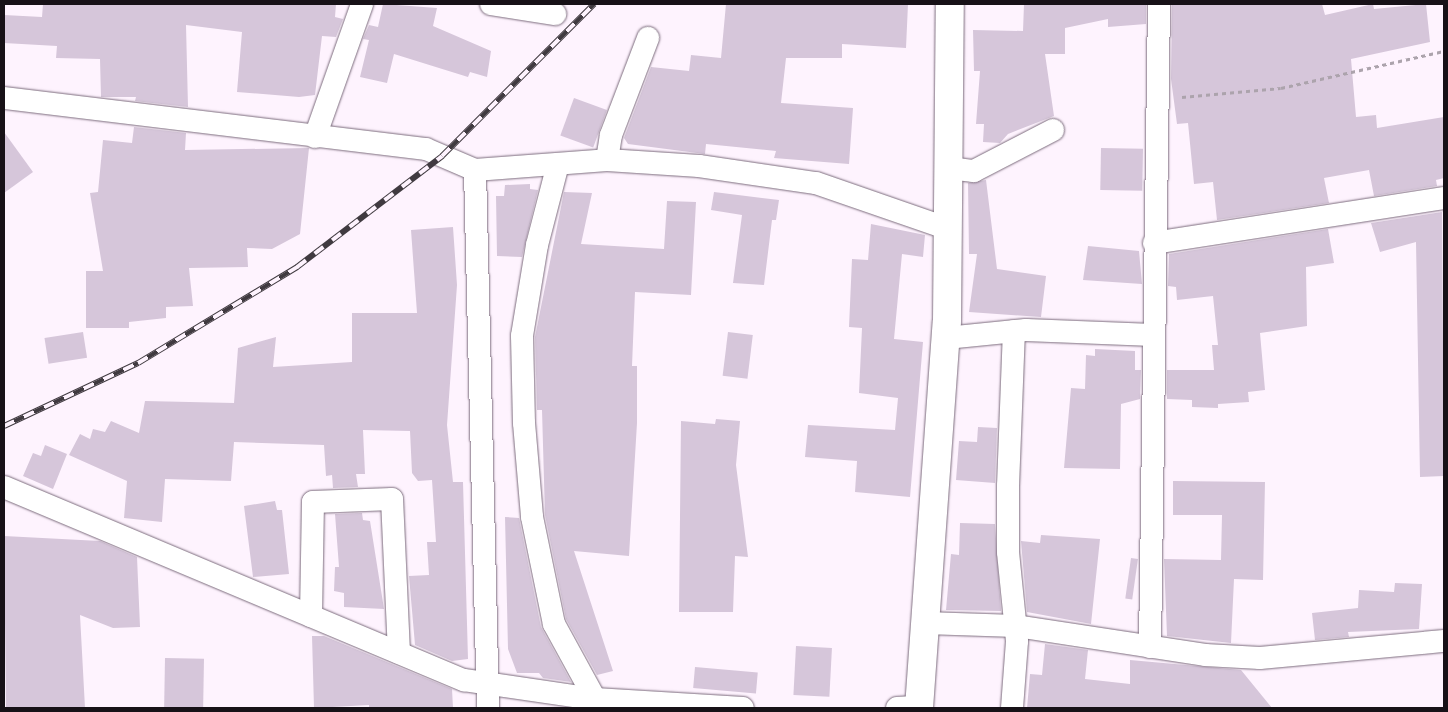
<!DOCTYPE html>
<style>
body{margin:0}
#map{position:relative;width:1448px;height:712px;overflow:hidden;background:#fef3fe;font-family:"PT Sans Narrow",sans-serif}
div>[style]{position:absolute}
.building>*{inset:0;background:#d6c6da;transform-origin:0 0}
.path>*{height:3px;margin-top:-1.5px;transform-origin:0;background:repeating-linear-gradient(90deg,#aca3ac 0 4px,transparent 0 8px)}
.roads{filter:drop-shadow(0 0 1px #7c6c7d) drop-shadow(0 0 1px #7c6c7d)}
.street>*{height:22px;margin:-11px;padding:0 11px;transform-origin:11px;border-radius:11px;background:#fff}
.secondary>*{height:28px;margin:-14px;padding:0 14px;transform-origin:14px;border-radius:14px;background:#fff}
.rail>*{height:5.5px;margin-top:-2.75px;transform-origin:0;background:repeating-linear-gradient(90deg,#fef3fe 0 11px,#403a40 0 22px);box-sizing:border-box;border-block:1px solid #403a40}
span{translate:-50% -50%;white-space:nowrap;text-align:center;line-height:1.15;-webkit-text-stroke:4px #fef3fe;paint-order:stroke}
.frame{position:absolute;inset:0;border:5px solid #171117;pointer-events:none}
</style>
<div id="map">
<div class="building">
<div style="clip-path:polygon(43px 4px,336px 4px,335px 17px,343px 19px,336px 37px,322px 36px,315px 95px,299px 97px,237px 92px,242px 32px,186px 25px,188px 107px,135px 101px,136px 97px,101px 97px,100px 59px,56px 58px,57px 46px,4px 43px,4px 15px,42px 17px)"></div>
<div style="clip-path:polygon(383px 4px,437px 8px,433px 26px,491px 51px,487px 77px,470px 72px,468px 77px,394px 54px,387px 83px,360px 77px,369px 40px,363px 39px,369px 25px,378px 27px)"></div>
<div style="clip-path:polygon(726px 4px,908px 4px,906px 48px,842px 44px,842px 58px,786px 58px,781px 103px,853px 108px,849px 164px,774px 158px,776px 151px,706px 144px,705px 154px,628px 144px,624px 138px,651px 67px,689px 71px,691px 55px,721px 58px)"></div>
<div style="clip-path:polygon(1024px 4px,1146px 4px,1146px 24px,1108px 27px,1108px 19px,1065px 28px,1065px 54px,1045px 54px,1054px 116px,1008px 134px,1000px 143px,983px 142px,984px 124px,976px 124px,980px 71px,974px 71px,973px 30px,1023px 31px)"></div>
<div style="clip-path:polygon(1172px 4px,1322px 4px,1325px 15px,1373px 4px,1374px 9px,1426px 4px,1430px 42px,1351px 59px,1356px 117px,1376px 115px,1377px 128px,1444px 117px,1444px 178px,1436px 180px,1437px 186px,1374px 196px,1369px 170px,1324px 178px,1329px 203px,1217px 220px,1213px 182px,1194px 184px,1188px 123px,1177px 124px,1171px 79px)"></div>
<div style="left:574px;top:98px;width:35px;height:40px;rotate:20deg"></div>
<div style="clip-path:polygon(134px 127px,186px 133px,185px 150px,309px 148px,300px 234px,272px 249px,247px 248px,248px 267px,189px 268px,193px 306px,166px 307px,166px 318px,129px 322px,129px 328px,86px 328px,86px 271px,103px 271px,90px 193px,98px 192px,103px 140px,132px 143px)"></div>
<div style="clip-path:polygon(4px 132px,33px 172px,4px 193px)"></div>
<div style="left:1101px;top:148px;width:42px;height:42px;rotate:1deg"></div>
<div style="clip-path:polygon(986px 180px,997px 269px,1046px 276px,1041px 317px,969px 312px,977px 254px,969px 254px,968px 183px)"></div>
<div style="clip-path:polygon(530px 184px,530px 189px,538px 190px,522px 257px,497px 256px,496px 196px,504px 196px,505px 185px)"></div>
<div style="clip-path:polygon(564px 192px,592px 193px,581px 244px,664px 249px,667px 201px,696px 202px,691px 295px,635px 292px,632px 366px,637px 366px,637px 423px,629px 556px,574px 551px,613px 671px,597px 675px,566px 619px,545px 515px,542px 410px,537px 410px,535px 337px)"></div>
<div style="clip-path:polygon(714px 192px,779px 200px,776px 220px,772px 220px,764px 285px,733px 283px,742px 215px,711px 210px)"></div>
<div style="clip-path:polygon(1442px 212px,1444px 476px,1420px 477px,1416px 242px,1380px 252px,1371px 223px)"></div>
<div style="clip-path:polygon(871px 224px,925px 235px,923px 257px,902px 254px,894px 339px,923px 342px,910px 497px,855px 492px,857px 461px,805px 457px,808px 425px,895px 430px,898px 398px,859px 393px,862px 328px,849px 327px,852px 259px,868px 260px)"></div>
<div style="clip-path:polygon(453px 227px,457px 285px,447px 425px,453px 482px,463px 482px,468px 659px,452px 661px,415px 645px,409px 576px,429px 575px,427px 542px,436px 542px,432px 480px,418px 481px,412px 473px,410px 431px,363px 430px,365px 474px,356px 474px,358px 487px,333px 488px,332px 475px,326px 476px,324px 445px,234px 442px,231px 481px,165px 479px,162px 522px,124px 518px,127px 481px,69px 455px,80px 434px,90px 439px,93px 429px,105px 432px,111px 421px,139px 433px,145px 401px,234px 403px,238px 348px,276px 337px,273px 367px,352px 362px,352px 313px,417px 313px,411px 230px)"></div>
<div style="clip-path:polygon(1328px 229px,1334px 263px,1306px 267px,1307px 326px,1260px 333px,1265px 390px,1248px 392px,1249px 402px,1218px 404px,1218px 408px,1192px 407px,1192px 400px,1167px 399px,1167px 370px,1214px 370px,1212px 345px,1218px 345px,1213px 296px,1177px 300px,1176px 287px,1168px 286px,1169px 254px)"></div>
<div style="clip-path:polygon(1088px 246px,1139px 251px,1142px 284px,1083px 280px)"></div>
<div style="left:83px;top:332px;width:26px;height:39px;rotate:81deg"></div>
<div style="left:728px;top:332px;width:25px;height:44px;rotate:7deg"></div>
<div style="clip-path:polygon(1095px 349px,1135px 351px,1135px 370px,1141px 370px,1140px 399px,1121px 404px,1120px 469px,1064px 468px,1071px 388px,1085px 389px,1086px 355px,1095px 356px)"></div>
<div style="clip-path:polygon(716px 419px,740px 421px,736px 465px,748px 557px,735px 556px,733px 612px,679px 612px,681px 421px,715px 424px)"></div>
<div style="clip-path:polygon(978px 427px,997px 428px,995px 483px,956px 480px,959px 441px,977px 442px)"></div>
<div style="clip-path:polygon(45px 445px,67px 454px,53px 489px,23px 476px,33px 453px,41px 456px)"></div>
<div style="clip-path:polygon(1173px 481px,1265px 482px,1263px 580px,1234px 579px,1231px 643px,1167px 636px,1164px 559px,1221px 560px,1222px 515px,1173px 515px)"></div>
<div style="clip-path:polygon(275px 501px,277px 510px,282px 510px,289px 574px,253px 577px,244px 506px)"></div>
<div style="clip-path:polygon(362px 513px,363px 520px,370px 521px,384px 609px,344px 607px,344px 593px,334px 591px,335px 567px,339px 567px,335px 514px)"></div>
<div style="clip-path:polygon(505px 517px,519px 518px,541px 627px,571px 682px,543px 678px,539px 673px,517px 673px,508px 649px)"></div>
<div style="clip-path:polygon(960px 523px,995px 524px,1001px 611px,946px 610px,951px 554px,959px 555px)"></div>
<div style="clip-path:polygon(1041px 535px,1100px 539px,1091px 624px,1027px 612px,1021px 541px,1040px 543px)"></div>
<div style="clip-path:polygon(4px 536px,100px 541px,137px 557px,140px 627px,113px 628px,80px 615px,85px 708px,6px 708px)"></div>
<div style="left:1131px;top:558px;width:7px;height:41px;rotate:8deg"></div>
<div style="clip-path:polygon(1395px 583px,1422px 584px,1419px 629px,1348px 632px,1349px 637px,1315px 640px,1312px 613px,1358px 608px,1359px 590px,1394px 592px)"></div>
<div style="clip-path:polygon(312px 636px,324px 636px,452px 689px,453px 708px,369px 708px,369px 705px,314px 708px)"></div>
<div style="clip-path:polygon(1045px 644px,1088px 650px,1085px 679px,1130px 684px,1130px 660px,1241px 670px,1272px 708px,1027px 708px,1030px 674px,1042px 675px)"></div>
<div style="left:796px;top:646px;width:36px;height:49px;rotate:3deg"></div>
<div style="left:165px;top:658px;width:39px;height:50px;rotate:1deg"></div>
<div style="left:695px;top:667px;width:63px;height:21px;rotate:5deg"></div>
</div>
<div class="path">
<div style="left:1182px;top:97px;width:99px;rotate:-5.2deg"></div>
<div style="left:1281px;top:88px;width:167px;rotate:-12.8deg"></div>
</div>
<div class="roads">
<div class="street">
<div style="left:491px;top:4px;width:65px;rotate:8.9deg"></div>
<div style="left:4px;top:98px;width:425px;rotate:6.9deg"></div>
<div style="left:426px;top:149px;width:53px;rotate:23.2deg"></div>
<div style="left:475px;top:170px;width:132px;rotate:-4.3deg"></div>
<div style="left:607px;top:160px;width:92px;rotate:3.7deg"></div>
<div style="left:699px;top:166px;width:118px;rotate:8.3deg"></div>
<div style="left:816px;top:183px;width:141px;rotate:19.1deg"></div>
<div style="left:315px;top:137px;width:141px;rotate:-70.5deg"></div>
<div style="left:607px;top:160px;width:25px;rotate:-81deg"></div>
<div style="left:611px;top:135px;width:104px;rotate:-69.1deg"></div>
<div style="left:558px;top:164px;width:84px;rotate:104.5deg"></div>
<div style="left:537px;top:245px;width:92px;rotate:99.4deg"></div>
<div style="left:522px;top:336px;width:87px;rotate:88.7deg"></div>
<div style="left:524px;top:423px;width:94px;rotate:85.1deg"></div>
<div style="left:532px;top:517px;width:109px;rotate:78.4deg"></div>
<div style="left:554px;top:624px;width:85px;rotate:61.3deg"></div>
<div style="left:949px;top:168px;width:25px;rotate:7deg"></div>
<div style="left:974px;top:171px;width:89px;rotate:-27.4deg"></div>
<div style="left:475px;top:170px;width:538px;rotate:88.62deg"></div>
<div style="left:1154px;top:243px;width:293px;rotate:-8.8deg"></div>
<div style="left:946px;top:338px;width:80px;rotate:-5.7deg"></div>
<div style="left:1026px;top:330px;width:127px;rotate:2.3deg"></div>
<div style="left:4px;top:487px;width:499px;rotate:22.8deg"></div>
<div style="left:464px;top:680px;width:132px;rotate:8.3deg"></div>
<div style="left:595px;top:699px;width:148px;rotate:3.5deg"></div>
<div style="left:311px;top:616px;width:114px;rotate:-89deg"></div>
<div style="left:313px;top:502px;width:79px;rotate:-2.2deg"></div>
<div style="left:392px;top:499px;width:154px;rotate:87.4deg"></div>
<div style="left:925px;top:623px;width:91px;rotate:1.9deg"></div>
<div style="left:1016px;top:626px;width:191px;rotate:8.7deg"></div>
<div style="left:1205px;top:655px;width:55px;rotate:3.1deg"></div>
<div style="left:1260px;top:658px;width:185px;rotate:-5.3deg"></div>
<div style="left:1150px;top:647px;width:643px;rotate:-89.2deg"></div>
<div style="left:897px;top:708px;width:22px;rotate:-3deg"></div>
<div style="left:1012px;top:708px;width:67px;rotate:-85.7deg"></div>
<div style="left:1017px;top:641px;width:89px;rotate:-95.8deg"></div>
<div style="left:1008px;top:552px;width:66px;rotate:-90deg"></div>
<div style="left:1008px;top:486px;width:155px;rotate:-87.8deg"></div>
</div>
<div class="secondary">
<div style="left:919px;top:708px;width:387px;rotate:-85.9deg"></div>
<div style="left:947px;top:322px;width:318px;rotate:-89.5deg"></div>
</div>
</div>
<div class="rail">
<div style="left:4px;top:426px;width:148px;rotate:-25.2deg"></div>
<div style="left:138px;top:363px;width:186px;rotate:-31.1deg"></div>
<div style="left:297px;top:267px;width:183px;rotate:-37.4deg"></div>
<div style="left:442px;top:156px;width:215px;rotate:-45deg"></div>
</div>
<div class="frame"></div>
</div>
